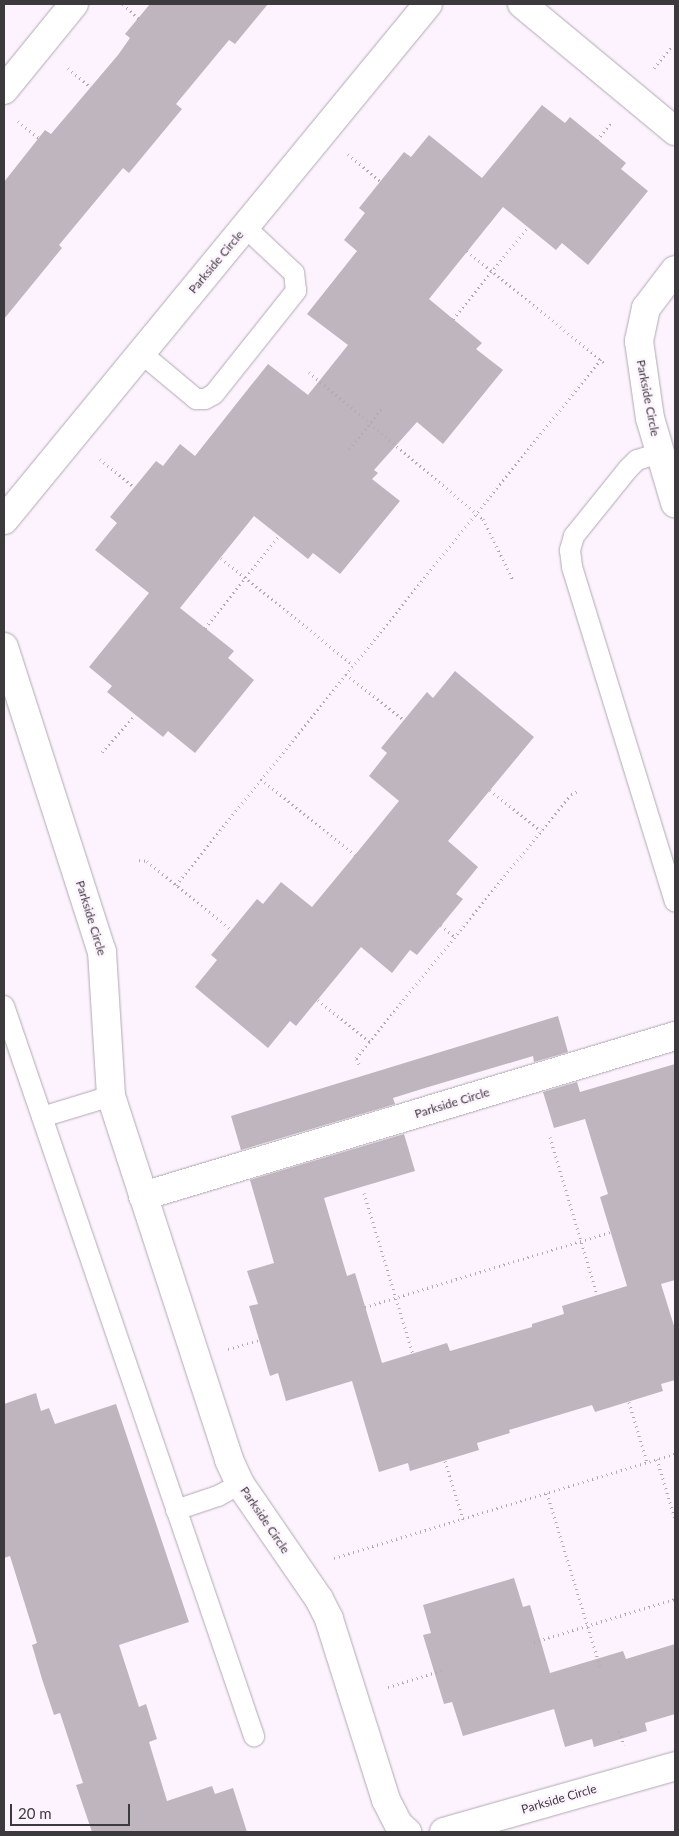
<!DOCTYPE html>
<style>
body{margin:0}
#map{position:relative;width:679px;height:1836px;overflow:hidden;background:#fdf3fe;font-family:Lato,sans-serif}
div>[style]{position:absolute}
.building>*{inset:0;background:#beb5bf}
.path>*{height:3px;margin-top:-1.5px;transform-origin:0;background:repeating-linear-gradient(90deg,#b1aab2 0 1px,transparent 0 5px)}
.roads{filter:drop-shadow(0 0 1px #b1a8b3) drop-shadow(0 0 1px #b1a8b3)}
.lane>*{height:20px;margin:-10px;padding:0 10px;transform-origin:10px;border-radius:10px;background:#fff}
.street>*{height:28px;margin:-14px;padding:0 14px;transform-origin:14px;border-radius:14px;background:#fff}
span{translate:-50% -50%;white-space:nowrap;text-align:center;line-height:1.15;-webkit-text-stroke:4.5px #fdf3fe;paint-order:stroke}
.street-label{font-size:12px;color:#3d3a3e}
.frame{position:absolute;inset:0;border:5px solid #3d3a3e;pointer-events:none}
.scale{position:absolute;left:10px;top:1804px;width:120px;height:22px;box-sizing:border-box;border:2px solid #3d3a3e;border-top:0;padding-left:6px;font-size:15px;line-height:18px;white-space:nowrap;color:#3d3a3e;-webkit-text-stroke:4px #fdf3fe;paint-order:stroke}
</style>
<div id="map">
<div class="building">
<div style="clip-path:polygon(150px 4px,268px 4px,235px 44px,229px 40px,176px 104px,182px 109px,129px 173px,123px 168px,59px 245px,62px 248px,4px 319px,4px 182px,45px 130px,51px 134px,118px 55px,130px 38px,125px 34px)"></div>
<div style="clip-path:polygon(542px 105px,565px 123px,570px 117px,626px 163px,621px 169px,648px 191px,588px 265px,562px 243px,556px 250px,503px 207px,429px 299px,482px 343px,476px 349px,503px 370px,443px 444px,417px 422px,374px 470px,378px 473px,372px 479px,400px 501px,340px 574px,313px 553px,308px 559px,254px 516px,180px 608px,234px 651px,228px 658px,254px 680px,195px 753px,168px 731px,163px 737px,107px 692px,112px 686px,89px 667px,149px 593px,95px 550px,117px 523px,110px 517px,156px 461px,163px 466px,180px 444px,195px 456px,268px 364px,308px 395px,348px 345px,307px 314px,357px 251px,344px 240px,365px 213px,359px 208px,404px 152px,411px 157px,429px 135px,482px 178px)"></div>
<div style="clip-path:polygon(455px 671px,534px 737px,448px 841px,478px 867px,456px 894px,463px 899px,417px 955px,410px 950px,392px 973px,361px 947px,296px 1026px,290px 1021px,268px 1048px,195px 987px,217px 960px,211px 955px,257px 899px,263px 904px,281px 882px,312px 907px,355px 855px,399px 801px,369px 776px,387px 753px,381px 748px,427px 692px,433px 698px)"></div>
<div style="clip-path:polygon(558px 1016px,568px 1052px,534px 1062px,533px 1056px,425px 1088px,393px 1098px,395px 1104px,241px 1150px,231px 1116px)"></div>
<div style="clip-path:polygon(675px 1064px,675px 1280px,661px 1284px,675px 1329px,675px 1380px,661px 1384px,663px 1391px,595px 1412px,592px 1405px,509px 1430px,510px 1433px,477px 1443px,479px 1450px,410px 1471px,408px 1463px,379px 1472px,352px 1381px,286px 1401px,278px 1373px,270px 1376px,249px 1306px,258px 1304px,247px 1271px,274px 1263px,250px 1180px,404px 1134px,415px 1171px,324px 1198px,347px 1276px,355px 1273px,382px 1363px,447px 1343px,450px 1351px,532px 1327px,532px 1324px,564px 1314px,562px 1306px,627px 1286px,600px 1197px,608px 1194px,585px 1119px,554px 1128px,543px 1092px,577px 1082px,580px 1092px)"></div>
<div style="clip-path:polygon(36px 1393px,41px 1411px,49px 1408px,55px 1424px,116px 1404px,189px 1622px,119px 1645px,139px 1707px,146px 1704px,157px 1739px,149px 1742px,167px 1801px,212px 1786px,215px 1794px,233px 1788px,247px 1832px,92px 1832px,76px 1785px,83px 1783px,60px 1713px,54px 1715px,42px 1679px,32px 1645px,37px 1643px,10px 1556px,4px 1558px,4px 1404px)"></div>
<div style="clip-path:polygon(514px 1578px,523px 1607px,530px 1605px,550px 1673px,623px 1651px,626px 1659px,675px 1644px,675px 1714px,645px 1723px,647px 1731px,594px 1747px,592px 1739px,565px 1747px,554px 1709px,463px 1736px,452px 1702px,444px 1704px,423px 1635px,431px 1633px,423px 1605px)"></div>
</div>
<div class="path">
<div style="left:123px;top:4px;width:21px;rotate:43deg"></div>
<div style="left:68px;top:68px;width:30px;rotate:40deg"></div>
<div style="left:654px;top:68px;width:27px;rotate:-51deg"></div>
<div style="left:18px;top:121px;width:27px;rotate:39deg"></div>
<div style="left:597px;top:140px;width:22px;rotate:-51deg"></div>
<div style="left:348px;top:154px;width:42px;rotate:40.2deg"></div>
<div style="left:467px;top:251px;width:179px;rotate:39.1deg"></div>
<div style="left:453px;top:319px;width:119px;rotate:-50.8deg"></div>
<div style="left:309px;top:372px;width:228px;rotate:40.2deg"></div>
<div style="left:483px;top:519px;width:68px;rotate:63.8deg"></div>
<div style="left:349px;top:449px;width:55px;rotate:-50.9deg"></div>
<div style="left:100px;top:459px;width:44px;rotate:39.5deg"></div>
<div style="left:221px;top:558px;width:170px;rotate:39deg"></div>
<div style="left:205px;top:628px;width:118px;rotate:-51.2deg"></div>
<div style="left:346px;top:674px;width:74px;rotate:38.4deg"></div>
<div style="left:102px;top:752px;width:50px;rotate:-48.3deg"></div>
<div style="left:261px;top:779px;width:121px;rotate:39deg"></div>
<div style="left:490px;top:790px;width:65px;rotate:38.8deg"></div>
<div style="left:139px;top:860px;width:8px;rotate:7deg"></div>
<div style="left:147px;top:861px;width:109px;rotate:39.4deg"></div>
<div style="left:176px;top:885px;width:676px;rotate:-51.06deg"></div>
<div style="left:441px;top:925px;width:18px;rotate:41deg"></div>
<div style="left:318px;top:1000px;width:67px;rotate:38.9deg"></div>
<div style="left:359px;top:1064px;width:7px;rotate:-117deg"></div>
<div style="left:356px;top:1058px;width:340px;rotate:-50.8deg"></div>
<div style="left:571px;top:794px;width:8px;rotate:-23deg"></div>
<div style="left:550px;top:1137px;width:165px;rotate:73.4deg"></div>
<div style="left:364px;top:1193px;width:168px;rotate:73.1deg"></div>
<div style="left:365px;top:1307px;width:257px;rotate:-17deg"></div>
<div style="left:228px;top:1349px;width:32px;rotate:-16deg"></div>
<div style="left:629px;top:1402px;width:63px;rotate:73.3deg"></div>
<div style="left:657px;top:1459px;width:63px;rotate:73.3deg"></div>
<div style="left:445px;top:1461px;width:61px;rotate:72.8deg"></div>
<div style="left:547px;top:1493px;width:181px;rotate:73deg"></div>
<div style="left:334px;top:1558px;width:357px;rotate:-17deg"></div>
<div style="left:534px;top:1642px;width:147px;rotate:-17deg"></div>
<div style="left:388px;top:1687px;width:58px;rotate:-17.2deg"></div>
<div style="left:619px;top:1731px;width:15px;rotate:70deg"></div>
</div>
<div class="roads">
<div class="lane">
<div style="left:141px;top:353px;width:72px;rotate:39.9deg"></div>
<div style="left:196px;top:399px;width:9px"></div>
<div style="left:205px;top:399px;width:10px;rotate:-29deg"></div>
<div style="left:214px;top:394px;width:132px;rotate:-51.5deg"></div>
<div style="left:296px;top:291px;width:18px;rotate:-96deg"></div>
<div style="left:294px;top:273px;width:67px;rotate:-136.8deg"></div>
<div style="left:660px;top:453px;width:24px;rotate:163deg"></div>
<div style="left:637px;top:460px;width:13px;rotate:135deg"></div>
<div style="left:628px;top:469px;width:86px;rotate:128.9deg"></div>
<div style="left:574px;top:536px;width:15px;rotate:106deg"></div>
<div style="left:570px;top:550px;width:17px;rotate:83deg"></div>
<div style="left:572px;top:567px;width:350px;rotate:72.9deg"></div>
<div style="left:4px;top:1006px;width:772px;rotate:71.1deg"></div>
<div style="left:42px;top:1117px;width:72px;rotate:-16.9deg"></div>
<div style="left:176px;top:1510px;width:44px;rotate:-18.4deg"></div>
<div style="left:218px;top:1496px;width:25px;rotate:-29deg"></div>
</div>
<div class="street">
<div style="left:522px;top:4px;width:199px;rotate:39.7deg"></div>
<div style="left:4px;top:90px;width:111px;rotate:-50.9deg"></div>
<div style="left:675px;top:270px;width:48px;rotate:127.3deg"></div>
<div style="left:646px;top:308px;width:34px;rotate:102deg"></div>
<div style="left:639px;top:341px;width:78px;rotate:81.9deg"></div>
<div style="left:650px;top:418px;width:89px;rotate:73.6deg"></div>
<div style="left:4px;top:520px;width:668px;rotate:-50.59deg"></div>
<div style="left:4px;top:647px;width:320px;rotate:72.2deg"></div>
<div style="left:102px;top:952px;width:144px;rotate:86.4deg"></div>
<div style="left:111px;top:1096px;width:383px;rotate:72deg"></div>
<div style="left:229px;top:1460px;width:26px;rotate:65deg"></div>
<div style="left:240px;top:1484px;width:140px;rotate:55.5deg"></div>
<div style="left:319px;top:1599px;width:22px;rotate:63deg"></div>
<div style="left:329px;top:1619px;width:190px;rotate:72.5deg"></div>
<div style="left:386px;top:1800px;width:28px;rotate:63deg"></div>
<div style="left:399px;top:1825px;width:11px;rotate:41deg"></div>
<div style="left:143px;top:1196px;width:556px;rotate:-16.74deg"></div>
<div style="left:444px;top:1832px;width:240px;rotate:-15.9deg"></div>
</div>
</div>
<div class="street-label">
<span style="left:216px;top:262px;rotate:-50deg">Parkside Circle</span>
<span style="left:648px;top:398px;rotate:79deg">Parkside Circle</span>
<span style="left:91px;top:918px;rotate:73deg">Parkside Circle</span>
<span style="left:452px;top:1103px;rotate:-17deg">Parkside Circle</span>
<span style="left:265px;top:1520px;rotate:56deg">Parkside Circle</span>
<span style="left:559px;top:1799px;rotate:-16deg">Parkside Circle</span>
</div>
<div class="frame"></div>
<div class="scale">20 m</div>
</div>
